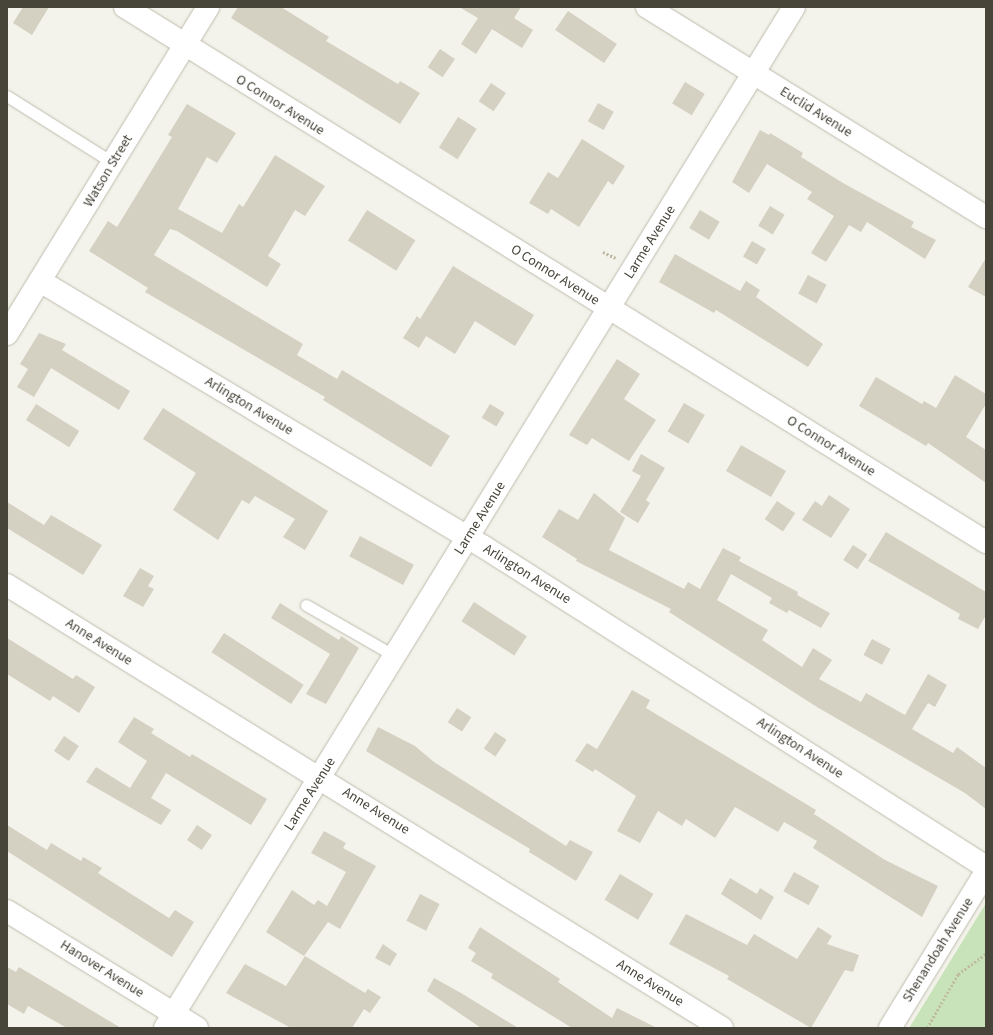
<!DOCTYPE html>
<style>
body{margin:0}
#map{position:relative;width:993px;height:1035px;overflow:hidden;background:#f4f3eb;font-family:"Source Sans 3",sans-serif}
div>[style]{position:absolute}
.green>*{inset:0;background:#c8e3b9}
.building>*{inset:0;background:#d4d0c2;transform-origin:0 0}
.path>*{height:2.5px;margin-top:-1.25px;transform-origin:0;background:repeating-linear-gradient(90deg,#bfbaa1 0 2px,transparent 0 4px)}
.roads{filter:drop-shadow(0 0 1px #bebcae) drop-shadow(0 0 1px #bebcae)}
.service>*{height:11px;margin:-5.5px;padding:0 5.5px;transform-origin:5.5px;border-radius:5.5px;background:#fff}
.minor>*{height:22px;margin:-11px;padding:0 11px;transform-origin:11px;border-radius:11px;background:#fff}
span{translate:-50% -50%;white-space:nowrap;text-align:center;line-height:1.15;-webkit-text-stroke:3.5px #fff;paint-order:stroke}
.street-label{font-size:14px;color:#47443a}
.frame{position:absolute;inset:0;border:8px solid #47443a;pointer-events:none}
</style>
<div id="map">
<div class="green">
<div style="clip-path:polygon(986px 903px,986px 1028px,909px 1028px)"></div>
</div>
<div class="building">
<div style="clip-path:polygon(23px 7px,49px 7px,32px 35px,13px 23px)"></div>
<div style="clip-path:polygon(238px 7px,281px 7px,329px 37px,326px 41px,398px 84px,400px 81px,420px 93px,400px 124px,231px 18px)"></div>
<div style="clip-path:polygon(459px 7px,521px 7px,514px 18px,533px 30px,522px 48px,492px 29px,476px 54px,461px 44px,478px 18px)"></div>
<div style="left:568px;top:11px;width:59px;height:23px;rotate:34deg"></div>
<div style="left:440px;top:49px;width:18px;height:22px;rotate:34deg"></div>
<div style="left:685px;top:82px;width:23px;height:25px;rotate:31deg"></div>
<div style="left:491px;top:83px;width:18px;height:22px;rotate:34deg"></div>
<div style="left:598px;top:103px;width:18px;height:21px;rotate:29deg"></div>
<div style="clip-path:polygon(187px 104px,236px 133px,217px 163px,207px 157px,178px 209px,222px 233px,239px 204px,243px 207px,275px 155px,325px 186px,305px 216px,295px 210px,268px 256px,281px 264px,267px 287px,177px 231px,170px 229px,154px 255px,303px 344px,297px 355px,337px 379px,342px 370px,450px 436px,431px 467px,323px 400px,325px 397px,145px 292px,148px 288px,89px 251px,108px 221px,117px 227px,172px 137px,168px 135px)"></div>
<div style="left:458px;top:117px;width:22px;height:36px;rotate:32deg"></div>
<div style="clip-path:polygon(760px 130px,769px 135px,770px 133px,803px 153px,801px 157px,843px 183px,914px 222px,911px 227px,936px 240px,925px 259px,867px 222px,861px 232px,849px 225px,826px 262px,811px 253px,834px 216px,807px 199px,812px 192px,767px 164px,749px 193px,732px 182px)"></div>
<div style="clip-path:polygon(582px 139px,625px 166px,613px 185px,608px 181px,579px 227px,551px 209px,548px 214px,529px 203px,548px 172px,558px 178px)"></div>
<div style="left:770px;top:206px;width:17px;height:23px;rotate:31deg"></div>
<div style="left:367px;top:210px;width:57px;height:36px;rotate:32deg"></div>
<div style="left:700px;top:210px;width:23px;height:21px;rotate:31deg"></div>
<div style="left:752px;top:241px;width:16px;height:18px;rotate:30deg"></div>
<div style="clip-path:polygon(675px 254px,740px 291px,746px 281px,760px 290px,756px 297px,823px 344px,808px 367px,716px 310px,714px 313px,659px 282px)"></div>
<div style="clip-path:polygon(986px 258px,986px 297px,968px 287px)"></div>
<div style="clip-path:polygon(453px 266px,534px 315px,515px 346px,475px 321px,455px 354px,426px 336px,419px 348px,403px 338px,417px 316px,420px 319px)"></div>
<div style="left:808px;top:275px;width:21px;height:21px;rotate:28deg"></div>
<div style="clip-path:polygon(39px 333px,66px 344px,62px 350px,130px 391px,119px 410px,51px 368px,34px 397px,17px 387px,28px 369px,20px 364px)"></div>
<div style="clip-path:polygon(617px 359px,640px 374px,624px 399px,656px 420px,629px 461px,592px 438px,587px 445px,569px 435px)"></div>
<div style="clip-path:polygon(955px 375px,986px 394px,986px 404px,966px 437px,986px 450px,986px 483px,928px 443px,926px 446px,859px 406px,876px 377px,922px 404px,924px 401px,936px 408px)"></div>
<div style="left:684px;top:403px;width:24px;height:33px;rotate:30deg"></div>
<div style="left:36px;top:404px;width:51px;height:19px;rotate:32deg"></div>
<div style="left:490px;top:404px;width:17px;height:16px;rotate:31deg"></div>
<div style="clip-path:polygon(163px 408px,328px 511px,305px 550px,283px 537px,295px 519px,255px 496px,249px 504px,242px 500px,218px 540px,173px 510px,196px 473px,143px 439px)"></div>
<div style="left:741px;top:445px;width:52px;height:30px;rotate:30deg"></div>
<div style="clip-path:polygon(641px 454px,665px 468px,646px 500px,650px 503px,638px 523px,620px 512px,641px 476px,632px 471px)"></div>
<div style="clip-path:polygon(594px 493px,625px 518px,609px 550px,684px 589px,688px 582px,700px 589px,723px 548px,741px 557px,739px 561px,798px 592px,797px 595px,830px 613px,821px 628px,789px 610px,787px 613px,769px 603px,772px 598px,731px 574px,717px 600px,768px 630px,762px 640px,802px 667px,813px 648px,832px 660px,819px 679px,861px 702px,866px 693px,905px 715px,928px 674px,947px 685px,935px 707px,928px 703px,912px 729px,953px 753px,957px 747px,986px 768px,986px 809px,965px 793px,817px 707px,669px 612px,671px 609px,576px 561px,577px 559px,542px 537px,559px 509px,578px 520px)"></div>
<div style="clip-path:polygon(829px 495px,850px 509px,831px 538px,802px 520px,815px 501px,822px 506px)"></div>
<div style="left:777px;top:501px;width:22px;height:22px;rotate:34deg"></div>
<div style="clip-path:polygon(7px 502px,44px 525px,51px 515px,102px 545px,83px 575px,7px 528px)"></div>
<div style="clip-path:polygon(886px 532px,986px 592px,986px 615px,978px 629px,958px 619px,960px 614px,868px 561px)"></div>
<div style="left:360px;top:536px;width:61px;height:23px;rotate:28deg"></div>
<div style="left:853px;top:545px;width:17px;height:18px;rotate:33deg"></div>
<div style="clip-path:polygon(140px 568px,154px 576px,148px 586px,154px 589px,143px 607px,123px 596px)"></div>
<div style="left:474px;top:602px;width:63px;height:23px;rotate:33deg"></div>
<div style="clip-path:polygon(280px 603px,339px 640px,341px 636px,359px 648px,326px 704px,306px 694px,330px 654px,271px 618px)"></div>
<div style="left:224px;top:633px;width:95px;height:23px;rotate:33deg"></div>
<div style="clip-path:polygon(7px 638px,73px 679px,76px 675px,95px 687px,79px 713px,53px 696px,50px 701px,7px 674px)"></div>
<div style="left:872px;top:639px;width:21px;height:18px;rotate:28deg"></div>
<div style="clip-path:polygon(632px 690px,650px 700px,646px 708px,816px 810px,814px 814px,885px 860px,938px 886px,922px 917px,813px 848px,817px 841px,784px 822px,778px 832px,735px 807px,715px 838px,686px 819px,682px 826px,658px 811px,640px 843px,617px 831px,636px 796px,595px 769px,593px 772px,575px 761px,587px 743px,597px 749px)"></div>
<div style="left:457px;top:708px;width:17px;height:17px;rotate:33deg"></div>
<div style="clip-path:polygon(134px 717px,154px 729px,151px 733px,190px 757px,192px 754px,267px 799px,251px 825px,166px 773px,151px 798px,171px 810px,161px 825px,86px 782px,96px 767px,130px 788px,147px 761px,118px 742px)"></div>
<div style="clip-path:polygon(378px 727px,415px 746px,434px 762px,566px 846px,570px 840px,593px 852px,576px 881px,529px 852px,530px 849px,366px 751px)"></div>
<div style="left:495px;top:732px;width:14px;height:20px;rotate:34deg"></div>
<div style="left:64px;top:736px;width:18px;height:18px;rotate:34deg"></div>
<div style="clip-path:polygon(7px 825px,47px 850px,51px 843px,81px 861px,83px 857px,102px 868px,98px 873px,169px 918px,175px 910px,194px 922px,172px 957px,7px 851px)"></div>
<div style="left:197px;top:825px;width:18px;height:18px;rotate:34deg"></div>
<div style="clip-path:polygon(324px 831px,346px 843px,343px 848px,376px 866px,340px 929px,328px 922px,304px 956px,266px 932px,292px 890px,314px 905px,318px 900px,327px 906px,346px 872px,311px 853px)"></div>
<div style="left:794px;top:872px;width:29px;height:22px;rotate:29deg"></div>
<div style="left:620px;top:874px;width:39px;height:30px;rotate:31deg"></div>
<div style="clip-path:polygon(730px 878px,757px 894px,760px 888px,774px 897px,761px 920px,721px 894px)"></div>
<div style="left:420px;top:894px;width:22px;height:30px;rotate:27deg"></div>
<div style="clip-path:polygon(686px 914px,747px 945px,754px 934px,797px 959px,818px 927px,832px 936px,827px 944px,859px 955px,853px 972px,845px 970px,811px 1028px,727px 979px,729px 976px,669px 944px)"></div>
<div style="clip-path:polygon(480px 927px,560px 979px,558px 982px,612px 1018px,617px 1008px,657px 1028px,572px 1028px,491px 978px,493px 974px,471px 961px,476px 953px,468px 948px)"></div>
<div style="clip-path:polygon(383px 944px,397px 954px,390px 966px,375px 958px)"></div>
<div style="clip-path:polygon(305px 956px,365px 993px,368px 989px,381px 997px,370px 1013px,364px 1009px,352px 1028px,291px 1028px,226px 993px,245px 964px,286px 986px)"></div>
<div style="clip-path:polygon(7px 967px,16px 972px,19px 967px,121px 1028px,67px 1028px,28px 1006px,24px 1014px,7px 1004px)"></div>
<div style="clip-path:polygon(434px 978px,461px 993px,518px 1028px,481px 1028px,427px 991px)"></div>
</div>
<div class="path">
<div style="left:603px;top:252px;width:14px;rotate:25deg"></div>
<div style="left:927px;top:1028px;width:62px;rotate:-60.1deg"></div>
<div style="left:958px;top:974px;width:34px;rotate:-36deg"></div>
</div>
<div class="roads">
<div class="service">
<div style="left:7px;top:96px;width:124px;rotate:32.2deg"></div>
<div style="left:306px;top:605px;width:103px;rotate:29.8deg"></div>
</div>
<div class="minor">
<div style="left:125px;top:7px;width:1014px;rotate:31.86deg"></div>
<div style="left:647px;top:7px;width:399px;rotate:31.8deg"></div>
<div style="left:40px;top:281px;width:518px;rotate:30.93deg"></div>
<div style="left:484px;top:547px;width:595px;rotate:32.52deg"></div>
<div style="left:7px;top:334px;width:384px;rotate:-58.4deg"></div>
<div style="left:7px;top:585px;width:841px;rotate:31.78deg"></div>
<div style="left:7px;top:911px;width:223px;rotate:31.6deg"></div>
<div style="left:165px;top:1028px;width:1199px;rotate:-58.36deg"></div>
<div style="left:890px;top:1028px;width:183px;rotate:-58.4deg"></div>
</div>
</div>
<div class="street-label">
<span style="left:280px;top:105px;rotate:32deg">O Connor Avenue</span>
<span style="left:816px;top:112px;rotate:32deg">Euclid Avenue</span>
<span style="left:108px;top:171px;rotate:-59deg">Watson Street</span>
<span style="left:650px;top:242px;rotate:-58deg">Larme Avenue</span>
<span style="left:555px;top:275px;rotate:32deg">O Connor Avenue</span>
<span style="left:249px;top:406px;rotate:31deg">Arlington Avenue</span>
<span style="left:831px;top:446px;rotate:32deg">O Connor Avenue</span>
<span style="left:480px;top:518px;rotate:-58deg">Larme Avenue</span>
<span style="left:527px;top:574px;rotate:32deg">Arlington Avenue</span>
<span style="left:99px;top:642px;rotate:32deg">Anne Avenue</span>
<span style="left:800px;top:748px;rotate:33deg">Arlington Avenue</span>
<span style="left:310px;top:794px;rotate:-58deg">Larme Avenue</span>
<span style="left:376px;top:811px;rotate:32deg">Anne Avenue</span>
<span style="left:938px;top:950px;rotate:-58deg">Shenandoah Avenue</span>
<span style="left:102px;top:969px;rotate:32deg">Hanover Avenue</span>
<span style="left:650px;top:983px;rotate:32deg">Anne Avenue</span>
</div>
<div class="frame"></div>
</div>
